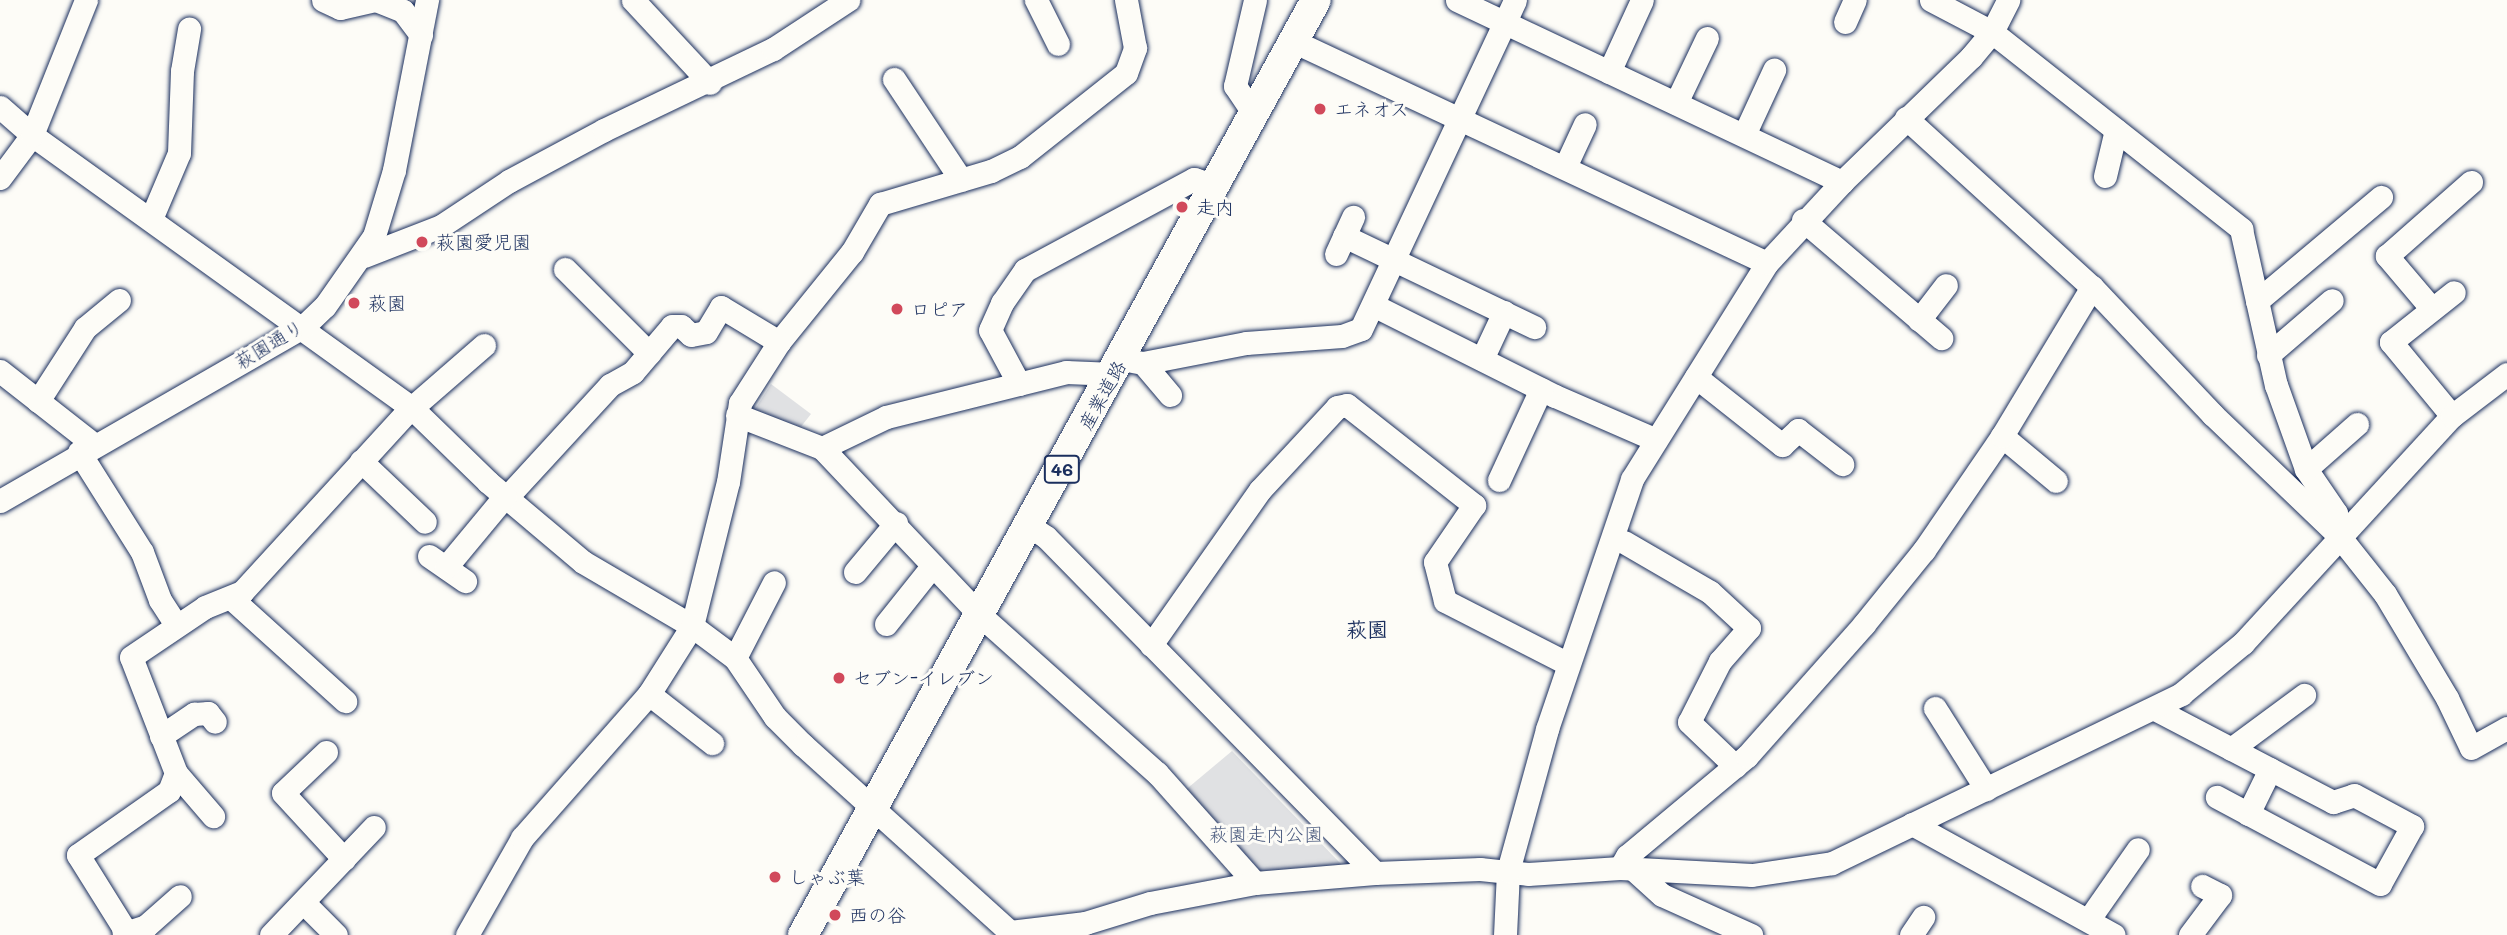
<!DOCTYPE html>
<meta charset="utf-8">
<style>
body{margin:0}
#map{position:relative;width:2507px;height:935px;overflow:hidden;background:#fdfcf7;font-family:Mali,"Klee One",sans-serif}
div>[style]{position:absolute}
.green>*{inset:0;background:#e0e1e3}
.roads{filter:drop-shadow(0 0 2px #1b2f5e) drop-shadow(0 0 2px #1b2f5e)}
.minor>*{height:23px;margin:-11.5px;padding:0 11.5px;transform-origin:11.5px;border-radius:11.5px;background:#fdfcf7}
.major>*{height:30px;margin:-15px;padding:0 15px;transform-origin:15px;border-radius:15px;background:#fdfcf7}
.dots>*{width:19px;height:19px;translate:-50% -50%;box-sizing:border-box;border:4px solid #fdfcf7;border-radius:50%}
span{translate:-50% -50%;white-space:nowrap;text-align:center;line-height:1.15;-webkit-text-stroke:6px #fdfcf7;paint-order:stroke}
.shield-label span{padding:2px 5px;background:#fdfcf7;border:2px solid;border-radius:5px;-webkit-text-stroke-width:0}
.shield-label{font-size:18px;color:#1b2f5e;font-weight:700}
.poi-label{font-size:19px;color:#1b2f5e}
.left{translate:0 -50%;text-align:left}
.street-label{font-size:19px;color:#1b2f5e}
.park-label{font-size:19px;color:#4c5c7f}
.neighbourhood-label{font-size:21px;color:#1b2f5e;font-weight:700}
</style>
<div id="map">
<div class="green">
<div style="clip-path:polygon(771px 384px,811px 414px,800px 428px,754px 411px)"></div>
<div style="clip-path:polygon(1232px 751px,1341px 864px,1338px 870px,1266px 875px,1251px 870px,1183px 792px)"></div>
</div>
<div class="roads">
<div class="minor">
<div style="left:323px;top:0;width:19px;rotate:25deg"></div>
<div style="left:340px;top:8px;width:37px;rotate:-13deg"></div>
<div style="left:376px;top:0;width:29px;rotate:22deg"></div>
<div style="left:403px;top:11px;width:30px;rotate:53deg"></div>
<div style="left:633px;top:0;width:113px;rotate:47.1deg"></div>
<div style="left:1036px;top:0;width:49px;rotate:63.4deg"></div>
<div style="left:1457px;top:0;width:426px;rotate:25.3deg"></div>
<div style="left:1931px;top:0;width:69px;rotate:27.7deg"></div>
<div style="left:1992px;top:32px;width:318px;rotate:38.3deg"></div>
<div style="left:2241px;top:229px;width:160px;rotate:77.4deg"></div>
<div style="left:2276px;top:385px;width:89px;rotate:70.3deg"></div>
<div style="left:2306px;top:469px;width:53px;rotate:55.7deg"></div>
<div style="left:2336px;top:513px;width:23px;rotate:83deg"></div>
<div style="left:1845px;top:22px;width:24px;rotate:-66deg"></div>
<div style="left:1293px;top:41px;width:523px;rotate:25.1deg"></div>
<div style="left:1609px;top:72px;width:79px;rotate:-65.4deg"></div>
<div style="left:894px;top:79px;width:121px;rotate:56.4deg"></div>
<div style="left:1676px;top:103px;width:72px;rotate:-64.5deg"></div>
<div style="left:0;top:107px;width:43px;rotate:41.2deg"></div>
<div style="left:32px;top:135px;width:471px;rotate:35.7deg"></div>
<div style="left:414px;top:410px;width:103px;rotate:44.2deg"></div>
<div style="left:488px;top:482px;width:124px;rotate:40.1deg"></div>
<div style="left:583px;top:562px;width:126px;rotate:30.4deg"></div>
<div style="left:692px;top:626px;width:148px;rotate:-76deg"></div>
<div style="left:728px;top:482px;width:80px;rotate:-81.4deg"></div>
<div style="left:740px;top:403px;width:72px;rotate:-57.4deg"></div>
<div style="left:779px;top:342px;width:116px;rotate:-51deg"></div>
<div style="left:852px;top:252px;width:56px;rotate:-59.7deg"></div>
<div style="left:880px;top:204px;width:116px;rotate:-16.6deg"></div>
<div style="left:991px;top:171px;width:32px;rotate:-26deg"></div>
<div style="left:1020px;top:157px;width:135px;rotate:-38.4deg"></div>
<div style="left:1126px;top:73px;width:27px;rotate:-70deg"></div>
<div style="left:1135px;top:48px;width:49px;rotate:-100.6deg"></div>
<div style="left:1254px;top:114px;width:34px;rotate:-124deg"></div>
<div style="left:1235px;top:86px;width:88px;rotate:-76.9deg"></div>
<div style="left:1906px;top:118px;width:251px;rotate:42.3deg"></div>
<div style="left:2092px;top:287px;width:175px;rotate:46.6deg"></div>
<div style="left:2212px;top:414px;width:176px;rotate:43.8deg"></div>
<div style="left:2339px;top:536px;width:74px;rotate:51.6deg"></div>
<div style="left:2385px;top:594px;width:121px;rotate:59.2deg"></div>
<div style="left:2447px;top:698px;width:55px;rotate:64.4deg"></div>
<div style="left:2471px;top:748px;width:41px;rotate:-29.1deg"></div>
<div style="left:1744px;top:135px;width:72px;rotate:-65.2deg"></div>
<div style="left:1565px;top:167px;width:47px;rotate:-65.1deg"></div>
<div style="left:2105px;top:176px;width:47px;rotate:-76.6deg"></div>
<div style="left:0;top:178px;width:54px;rotate:-53.3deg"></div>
<div style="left:32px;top:135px;width:145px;rotate:-68.2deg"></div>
<div style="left:151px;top:219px;width:72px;rotate:-67deg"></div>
<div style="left:179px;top:153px;width:82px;rotate:-87.9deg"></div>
<div style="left:182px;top:71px;width:43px;rotate:-80.5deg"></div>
<div style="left:1803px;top:220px;width:182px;rotate:40.5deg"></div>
<div style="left:1344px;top:236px;width:211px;rotate:25.6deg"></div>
<div style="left:1336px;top:254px;width:41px;rotate:-65.3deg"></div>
<div style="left:364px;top:256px;width:83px;rotate:-21.3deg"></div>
<div style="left:441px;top:226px;width:82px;rotate:-33.5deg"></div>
<div style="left:509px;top:181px;width:108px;rotate:-28.2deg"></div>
<div style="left:604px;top:130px;width:187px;rotate:-25.6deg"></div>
<div style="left:773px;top:49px;width:90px;rotate:-33.2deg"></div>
<div style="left:565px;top:269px;width:119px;rotate:45deg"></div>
<div style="left:2257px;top:301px;width:162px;rotate:-40deg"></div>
<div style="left:1373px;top:305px;width:203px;rotate:26.6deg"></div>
<div style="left:1555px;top:396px;width:110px;rotate:23.5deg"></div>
<div style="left:2432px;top:309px;width:70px;rotate:-130.3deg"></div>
<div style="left:2387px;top:256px;width:112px;rotate:-41.4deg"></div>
<div style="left:1919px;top:320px;width:44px;rotate:-52.4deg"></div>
<div style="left:2268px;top:355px;width:84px;rotate:-40.7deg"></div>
<div style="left:1122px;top:359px;width:21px;rotate:11deg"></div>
<div style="left:1143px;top:363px;width:105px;rotate:-11deg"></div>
<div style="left:1246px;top:343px;width:96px;rotate:-4.2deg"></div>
<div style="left:1342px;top:336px;width:20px;rotate:-20deg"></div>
<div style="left:1361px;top:329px;width:363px;rotate:-64.9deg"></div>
<div style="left:1482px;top:359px;width:52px;rotate:-64.9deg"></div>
<div style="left:1143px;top:363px;width:42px;rotate:49.8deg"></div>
<div style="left:0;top:371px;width:118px;rotate:38.1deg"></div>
<div style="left:1696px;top:377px;width:110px;rotate:38.3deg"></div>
<div style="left:1782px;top:445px;width:22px;rotate:-43deg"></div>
<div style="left:1798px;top:430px;width:56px;rotate:37.7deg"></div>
<div style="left:1019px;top:384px;width:61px;rotate:-118.2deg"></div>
<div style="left:990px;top:330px;width:30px;rotate:-66deg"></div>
<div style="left:1002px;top:303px;width:40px;rotate:-55.1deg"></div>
<div style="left:1025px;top:270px;width:192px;rotate:-28.3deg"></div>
<div style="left:1194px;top:179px;width:23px;rotate:18deg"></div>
<div style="left:38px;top:401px;width:87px;rotate:-57.2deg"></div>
<div style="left:85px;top:328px;width:44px;rotate:-39.5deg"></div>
<div style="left:737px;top:415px;width:91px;rotate:21.2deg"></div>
<div style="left:822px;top:448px;width:71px;rotate:-25.8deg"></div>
<div style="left:886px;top:417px;width:186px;rotate:-14deg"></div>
<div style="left:1066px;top:372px;width:48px;rotate:2.4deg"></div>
<div style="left:2452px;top:416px;width:96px;rotate:-129.5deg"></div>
<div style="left:2391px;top:342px;width:80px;rotate:-38.4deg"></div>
<div style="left:2002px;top:436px;width:70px;rotate:39.8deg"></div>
<div style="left:822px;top:448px;width:230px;rotate:46.6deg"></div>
<div style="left:980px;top:615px;width:237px;rotate:41.8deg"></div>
<div style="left:1157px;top:773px;width:147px;rotate:48.3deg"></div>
<div style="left:79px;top:452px;width:118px;rotate:57.8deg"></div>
<div style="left:142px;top:552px;width:51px;rotate:69.4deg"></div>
<div style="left:160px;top:600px;width:30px;rotate:57deg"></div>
<div style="left:361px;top:461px;width:88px;rotate:43.6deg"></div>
<div style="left:2306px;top:469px;width:68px;rotate:-41.4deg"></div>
<div style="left:1499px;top:480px;width:100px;rotate:-65.2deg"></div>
<div style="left:507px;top:497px;width:152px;rotate:-47.4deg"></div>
<div style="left:610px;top:385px;width:26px;rotate:-29deg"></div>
<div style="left:633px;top:372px;width:60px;rotate:-49.7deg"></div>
<div style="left:672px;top:326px;width:9px"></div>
<div style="left:681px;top:326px;width:13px;rotate:42deg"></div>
<div style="left:691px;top:335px;width:15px;rotate:-11deg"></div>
<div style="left:706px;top:332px;width:29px;rotate:-59deg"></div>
<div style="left:721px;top:307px;width:68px;rotate:31.1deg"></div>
<div style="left:0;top:501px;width:349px;rotate:-29.9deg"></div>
<div style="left:303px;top:327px;width:30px;rotate:-44deg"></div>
<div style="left:325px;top:306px;width:85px;rotate:-55deg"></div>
<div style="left:374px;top:236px;width:69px;rotate:-73.1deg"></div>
<div style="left:394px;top:170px;width:173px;rotate:-79deg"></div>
<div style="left:1031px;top:527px;width:18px;rotate:34deg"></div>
<div style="left:1046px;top:537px;width:470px;rotate:45.6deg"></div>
<div style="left:1624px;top:542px;width:99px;rotate:30.2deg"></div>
<div style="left:1710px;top:592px;width:53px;rotate:42.7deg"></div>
<div style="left:1749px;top:628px;width:44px;rotate:131.3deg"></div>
<div style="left:1720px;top:661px;width:68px;rotate:116.9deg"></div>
<div style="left:1689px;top:722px;width:64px;rotate:43.7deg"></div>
<div style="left:429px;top:556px;width:44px;rotate:34.8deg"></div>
<div style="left:446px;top:567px;width:92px;rotate:-50.3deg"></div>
<div style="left:855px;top:572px;width:64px;rotate:-50.1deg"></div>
<div style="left:231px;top:598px;width:154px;rotate:42.1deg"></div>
<div style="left:886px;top:624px;width:75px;rotate:-51.5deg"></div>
<div style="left:1151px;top:645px;width:189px;rotate:-54.9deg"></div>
<div style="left:1260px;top:490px;width:113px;rotate:-47.1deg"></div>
<div style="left:1337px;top:407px;width:10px;rotate:-11deg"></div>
<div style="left:1347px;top:405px;width:162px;rotate:38.2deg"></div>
<div style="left:1474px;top:505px;width:69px;rotate:124.4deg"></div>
<div style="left:1435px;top:562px;width:40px;rotate:75.6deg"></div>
<div style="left:1445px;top:601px;width:138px;rotate:27.1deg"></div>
<div style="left:735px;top:658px;width:85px;rotate:-62.8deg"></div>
<div style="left:649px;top:694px;width:80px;rotate:37.9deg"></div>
<div style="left:1935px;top:708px;width:96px;rotate:57.8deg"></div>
<div style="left:2155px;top:709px;width:201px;rotate:27.6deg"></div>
<div style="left:2333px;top:802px;width:22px;rotate:-18deg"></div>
<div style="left:2354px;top:795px;width:66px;rotate:28.1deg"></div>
<div style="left:2412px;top:826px;width:66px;rotate:118.9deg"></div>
<div style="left:2380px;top:884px;width:185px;rotate:-151.9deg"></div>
<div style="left:161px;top:736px;width:40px;rotate:-34deg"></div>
<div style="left:194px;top:714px;width:14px;rotate:-4deg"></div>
<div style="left:208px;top:713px;width:11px;rotate:52deg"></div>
<div style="left:2231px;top:749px;width:91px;rotate:-36.5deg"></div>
<div style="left:326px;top:752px;width:59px;rotate:136.4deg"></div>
<div style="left:283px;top:793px;width:90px;rotate:47.3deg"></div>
<div style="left:176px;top:773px;width:57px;rotate:49.3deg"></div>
<div style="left:2248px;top:814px;width:50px;rotate:-63.9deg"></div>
<div style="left:1912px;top:824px;width:230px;rotate:28.8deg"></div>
<div style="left:1620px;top:868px;width:14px;rotate:-60deg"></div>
<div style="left:1627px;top:856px;width:156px;rotate:-39.8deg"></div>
<div style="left:1747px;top:756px;width:176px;rotate:-48.4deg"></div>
<div style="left:1864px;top:624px;width:95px;rotate:-51deg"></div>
<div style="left:1924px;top:550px;width:138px;rotate:-55.6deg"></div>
<div style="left:2002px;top:436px;width:174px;rotate:-58.9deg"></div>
<div style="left:1633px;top:869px;width:39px;rotate:42deg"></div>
<div style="left:1662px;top:895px;width:98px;rotate:24.2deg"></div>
<div style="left:304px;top:903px;width:45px;rotate:45deg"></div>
<div style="left:2089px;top:919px;width:85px;rotate:-55deg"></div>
<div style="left:125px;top:933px;width:22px;rotate:-18deg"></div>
<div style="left:146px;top:926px;width:45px;rotate:-41.4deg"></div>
<div style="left:124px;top:935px;width:8px;rotate:-97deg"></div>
<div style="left:123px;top:927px;width:85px;rotate:-122deg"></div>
<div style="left:78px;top:855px;width:111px;rotate:-35.1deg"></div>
<div style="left:169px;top:791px;width:19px;rotate:-69deg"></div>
<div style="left:176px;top:773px;width:124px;rotate:-111.2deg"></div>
<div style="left:131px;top:657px;width:89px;rotate:-34deg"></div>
<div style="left:205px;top:607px;width:40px;rotate:-22deg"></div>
<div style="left:242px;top:592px;width:244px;rotate:-47.5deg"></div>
<div style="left:407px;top:412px;width:102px;rotate:-41deg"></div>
<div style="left:271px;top:935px;width:149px;rotate:-46.4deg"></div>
<div style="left:467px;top:935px;width:112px;rotate:-60.4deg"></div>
<div style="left:522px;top:838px;width:192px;rotate:-48.6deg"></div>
<div style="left:649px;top:694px;width:80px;rotate:-57.7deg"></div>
<div style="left:692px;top:626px;width:54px;rotate:36.7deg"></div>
<div style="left:735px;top:658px;width:71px;rotate:55.9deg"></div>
<div style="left:775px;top:717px;width:40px;rotate:45deg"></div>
<div style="left:803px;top:745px;width:279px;rotate:42.1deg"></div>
<div style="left:1010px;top:932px;width:76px;rotate:-6.8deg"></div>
<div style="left:1085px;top:923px;width:68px;rotate:-17.1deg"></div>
<div style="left:1150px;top:903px;width:107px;rotate:-10.8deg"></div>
<div style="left:1255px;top:883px;width:120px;rotate:-4.8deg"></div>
<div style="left:1375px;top:873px;width:105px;rotate:-2.2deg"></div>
<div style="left:1480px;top:869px;width:48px;rotate:5.9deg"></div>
<div style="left:1528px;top:874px;width:92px;rotate:-3.7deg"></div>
<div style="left:1620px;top:868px;width:132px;rotate:3deg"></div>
<div style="left:1752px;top:875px;width:81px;rotate:-8.5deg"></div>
<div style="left:1832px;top:863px;width:388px;rotate:-25.8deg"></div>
<div style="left:2181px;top:694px;width:80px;rotate:-39.4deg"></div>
<div style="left:2243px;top:643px;width:309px;rotate:-47.4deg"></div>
<div style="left:2452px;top:416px;width:69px;rotate:-37.4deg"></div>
<div style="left:1505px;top:935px;width:64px;rotate:-87.3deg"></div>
<div style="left:1508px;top:871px;width:147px;rotate:-74.6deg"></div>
<div style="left:1547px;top:729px;width:264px;rotate:-71.2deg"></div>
<div style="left:1632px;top:479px;width:255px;rotate:-58deg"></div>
<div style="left:1767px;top:263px;width:110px;rotate:-47.2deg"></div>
<div style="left:1842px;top:182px;width:180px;rotate:-44.1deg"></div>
<div style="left:1971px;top:57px;width:33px;rotate:-50deg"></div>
<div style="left:1992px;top:32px;width:36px;rotate:-63deg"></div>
<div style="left:1911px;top:935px;width:22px;rotate:-56deg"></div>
<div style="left:2190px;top:935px;width:50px;rotate:-53.1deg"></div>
<div style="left:2220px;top:895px;width:20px;rotate:-153deg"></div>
</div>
<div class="major">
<div style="left:803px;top:935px;width:1066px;rotate:-61.25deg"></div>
</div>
</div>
<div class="dots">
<div style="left:1320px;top:109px;background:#d1495b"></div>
<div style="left:1182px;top:207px;background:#d1495b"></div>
<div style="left:422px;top:242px;background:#d1495b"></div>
<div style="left:354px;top:303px;background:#d1495b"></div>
<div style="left:897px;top:309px;background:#d1495b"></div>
<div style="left:839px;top:678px;background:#d1495b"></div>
<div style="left:775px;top:877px;background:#d1495b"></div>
<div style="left:835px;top:915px;background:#d1495b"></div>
</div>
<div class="shield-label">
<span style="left:1062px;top:469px">46</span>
</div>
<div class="poi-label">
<span class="left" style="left:1334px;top:109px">エネオス</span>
<span class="left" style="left:1196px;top:207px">走内</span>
<span class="left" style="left:436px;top:242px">萩園愛児園</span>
<span class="left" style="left:368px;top:303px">萩園</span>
<span class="left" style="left:911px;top:309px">ロピア</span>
<span class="left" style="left:853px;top:678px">セブン-イレブン</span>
<span class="left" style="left:789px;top:877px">しゃぶ葉</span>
<span class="left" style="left:849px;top:915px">西の谷</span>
</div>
<div class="street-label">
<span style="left:269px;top:344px;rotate:-31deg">萩園通り</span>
<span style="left:1102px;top:395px;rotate:-61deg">産業道路</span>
</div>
<div class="park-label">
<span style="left:1266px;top:834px">萩園走内公園</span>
</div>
<div class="neighbourhood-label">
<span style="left:1367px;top:629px">萩園</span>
</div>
</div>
